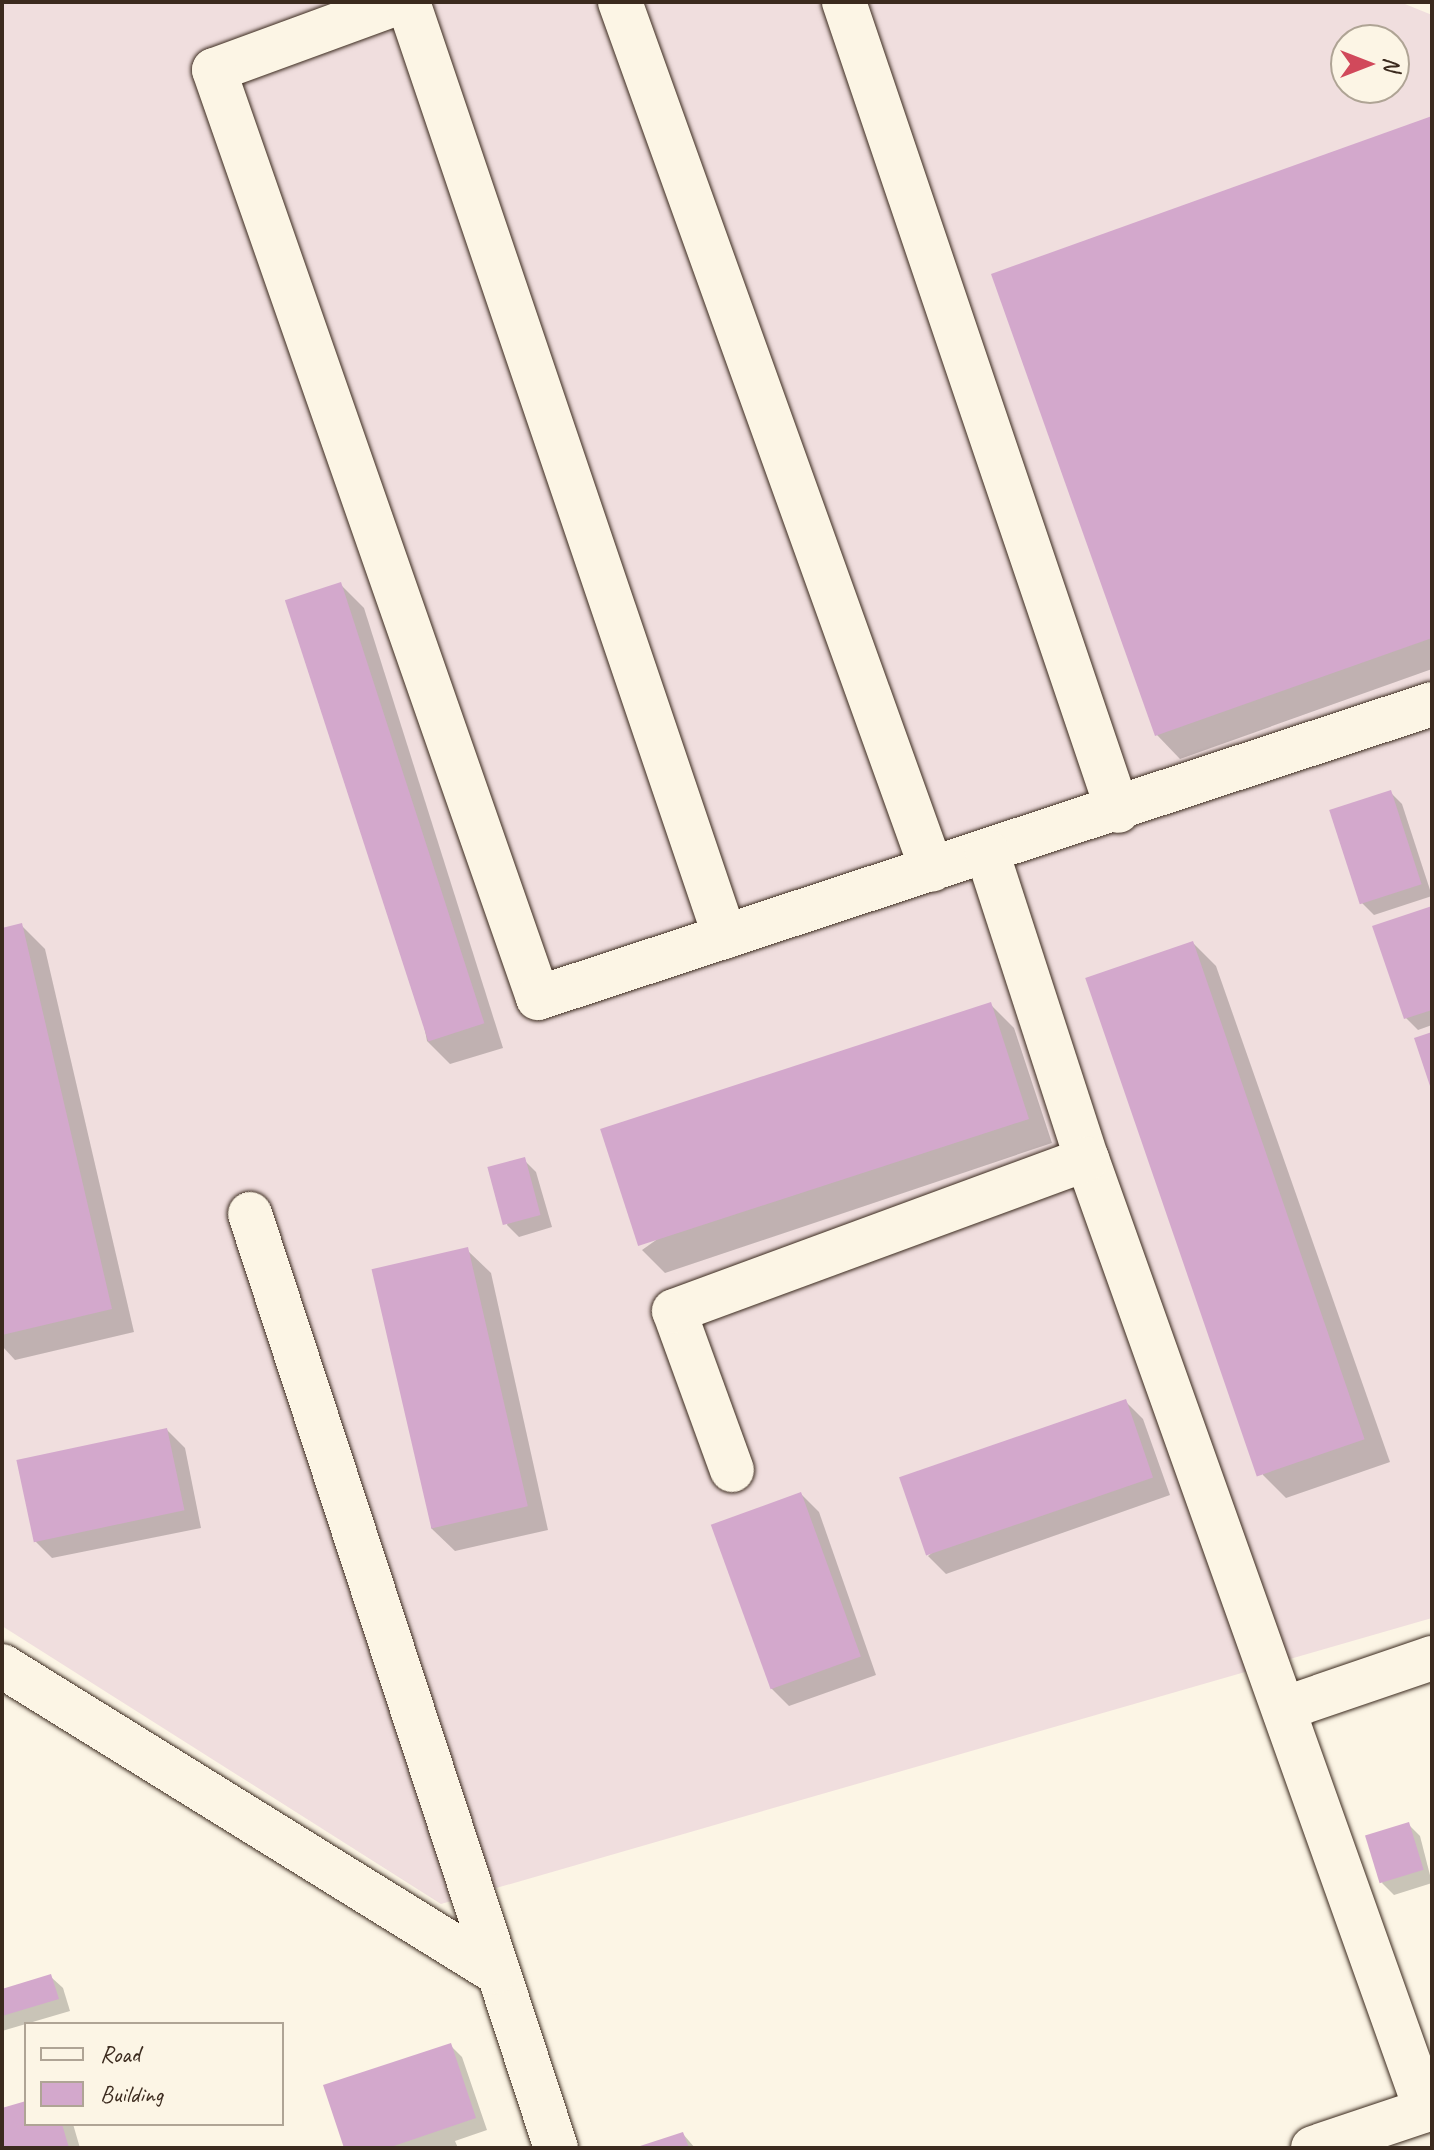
<!DOCTYPE html>
<style>
body{margin:0}
#map{position:relative;width:1434px;height:2150px;overflow:hidden;background:#fcf5e5;font-family:Caveat,sans-serif}
div>[style]{position:absolute}
.built>*{inset:0;background:#f0dede}
.shadow>*{inset:0;background:#0003}
.building>*{inset:0;background:#d3a8cc;transform-origin:0 0}
.roads{filter:drop-shadow(0 0 2px #3b2a1e) drop-shadow(0 0 2px #3b2a1e)}
.minor>*{height:44px;margin:-22px;padding:0 22px;transform-origin:22px;border-radius:22px;background:#fcf5e5}
.highway>*{height:44px;margin:-22px;padding:0 22px;transform-origin:22px;border-radius:22px;background:#fcf5e5}
span{translate:-50% -50%;white-space:nowrap;text-align:center;line-height:1.15;-webkit-text-stroke:8px #fcf5e5;paint-order:stroke}
.frame{position:absolute;inset:0;border:4px solid #3b2a1e;pointer-events:none}
.legend{position:absolute;left:24px;top:2022px;width:260px;height:104px;box-sizing:border-box;background:#fcf5e5;border:2px solid #afa495;margin:0;padding:10px 14px;list-style:none;font-size:24px;color:#3b2a1e}
.legend li{display:flex;align-items:center;gap:16px;height:40px}
.legend b{width:40px;border:2px solid #afa495}
.north{position:absolute;left:1330px;top:24px;width:80px;height:80px;box-sizing:border-box;background:#fcf5e5;border:2px solid #afa495;border-radius:50%;rotate:90deg;font-size:22px;font-weight:700;line-height:32px;text-align:center;color:#3b2a1e}
.north::after{content:'';display:block;margin:auto;width:28px;height:36px;background:#d1495b;clip-path:polygon(50% 0,100% 100%,50% 72%,0 100%)}
</style>
<div id="map">
<div class="built">
<div style="clip-path:polygon(evenodd,2px 2px,1400px 2px,1432px 15px,1432px 1618px,441px 1904px,2px 1626px,2px 2px,1346px 40px,1394px 40px,1394px 88px,1346px 88px,1346px 40px)"></div>
</div>
<div class="shadow">
<div style="clip-path:polygon(1432px 118px,1432px 669px,1180px 759px,1157px 735px,993px 275px)"></div>
<div style="clip-path:polygon(340px 584px,364px 608px,503px 1048px,450px 1064px,427px 1041px)"></div>
<div style="clip-path:polygon(1390px 792px,1402px 804px,1432px 896px,1374px 915px,1362px 903px)"></div>
<div style="clip-path:polygon(1432px 909px,1432px 1025px,1418px 1030px,1406px 1018px)"></div>
<div style="clip-path:polygon(21px 925px,45px 949px,134px 1332px,15px 1360px,2px 1346px,2px 930px)"></div>
<div style="clip-path:polygon(1193px 943px,1216px 966px,1390px 1462px,1286px 1498px,1263px 1475px)"></div>
<div style="clip-path:polygon(990px 1004px,1014px 1028px,1052px 1143px,665px 1273px,642px 1250px)"></div>
<div style="clip-path:polygon(524px 1160px,536px 1172px,552px 1227px,519px 1237px,507px 1225px)"></div>
<div style="clip-path:polygon(467px 1250px,491px 1273px,548px 1530px,455px 1551px,431px 1528px)"></div>
<div style="clip-path:polygon(1125px 1401px,1143px 1419px,1170px 1495px,946px 1574px,928px 1556px)"></div>
<div style="clip-path:polygon(167px 1430px,185px 1448px,201px 1528px,52px 1558px,34px 1540px)"></div>
<div style="clip-path:polygon(801px 1494px,819px 1512px,876px 1675px,789px 1706px,771px 1688px)"></div>
<div style="clip-path:polygon(1408px 1824px,1420px 1836px,1432px 1883px,1394px 1895px,1382px 1883px)"></div>
<div style="clip-path:polygon(51px 1977px,63px 1988px,70px 2011px,2px 2031px,2px 1991px)"></div>
<div style="clip-path:polygon(450px 2045px,462px 2057px,487px 2130px,455px 2141px,458px 2148px,346px 2148px)"></div>
<div style="clip-path:polygon(26px 2103px,26px 2124px,73px 2124px,80px 2148px,2px 2148px,2px 2111px)"></div>
<div style="clip-path:polygon(683px 2134px,695px 2148px,641px 2148px)"></div>
</div>
<div class="building">
<div style="clip-path:polygon(1432px 116px,1432px 638px,1155px 736px,991px 274px)"></div>
<div style="left:341px;top:582px;width:464px;height:59px;rotate:72deg"></div>
<div style="left:1391px;top:790px;width:99px;height:65px;rotate:72deg"></div>
<div style="clip-path:polygon(1432px 906px,1432px 1010px,1404px 1019px,1372px 926px)"></div>
<div style="clip-path:polygon(22px 923px,112px 1309px,2px 1335px,2px 928px)"></div>
<div style="left:1193px;top:941px;width:527px;height:114px;rotate:71deg"></div>
<div style="left:991px;top:1002px;width:123px;height:411px;rotate:72deg"></div>
<div style="clip-path:polygon(1432px 1032px,1432px 1089px,1431px 1089px,1414px 1038px)"></div>
<div style="left:525px;top:1157px;width:60px;height:39px;rotate:75deg"></div>
<div style="left:468px;top:1247px;width:266px;height:99px;rotate:77deg"></div>
<div style="left:1126px;top:1399px;width:83px;height:240px;rotate:71deg"></div>
<div style="left:167px;top:1428px;width:84px;height:154px;rotate:78deg"></div>
<div style="left:801px;top:1492px;width:175px;height:96px;rotate:70deg"></div>
<div style="left:1409px;top:1822px;width:50px;height:46px;rotate:73deg"></div>
<div style="clip-path:polygon(51px 1974px,59px 1999px,2px 2016px,2px 1989px)"></div>
<div style="clip-path:polygon(451px 2043px,476px 2118px,388px 2148px,344px 2148px,323px 2085px)"></div>
<div style="clip-path:polygon(26px 2101px,26px 2124px,62px 2124px,69px 2148px,2px 2148px,2px 2108px)"></div>
<div style="clip-path:polygon(683px 2132px,689px 2148px,637px 2148px,637px 2147px)"></div>
</div>
<div class="roads">
<div class="minor">
<div style="left:400px;top:2px;width:198px;rotate:159.9deg"></div>
<div style="left:214px;top:70px;width:983px;rotate:70.75deg"></div>
<div style="left:538px;top:998px;width:941px;rotate:-18.2deg"></div>
<div style="left:408px;top:2px;width:987px;rotate:71.27deg"></div>
<div style="left:620px;top:2px;width:922px;rotate:70.23deg"></div>
<div style="left:844px;top:2px;width:854px;rotate:71.29deg"></div>
<div style="left:987px;top:852px;width:323px;rotate:72deg"></div>
<div style="left:1087px;top:1159px;width:1010px;rotate:70.38deg"></div>
<div style="left:250px;top:1214px;width:983px;rotate:71.86deg"></div>
<div style="left:732px;top:1470px;width:169px;rotate:-110deg"></div>
<div style="left:674px;top:1311px;width:440px;rotate:-20.2deg"></div>
<div style="left:2px;top:1666px;width:581px;rotate:31.78deg"></div>
<div style="left:1286px;top:1708px;width:154px;rotate:-18.9deg"></div>
</div>
<div class="highway">
<div style="left:1313px;top:2148px;width:126px;rotate:-18.6deg"></div>
</div>
</div>
<div class="frame"></div>
<ul class="legend">
<li><b style="height:10px;background:#fcf5e5"></b>Road</li>
<li><b style="height:22px;background:#d3a8cc"></b>Building</li>
</ul>
<div class="north">N</div>
</div>
